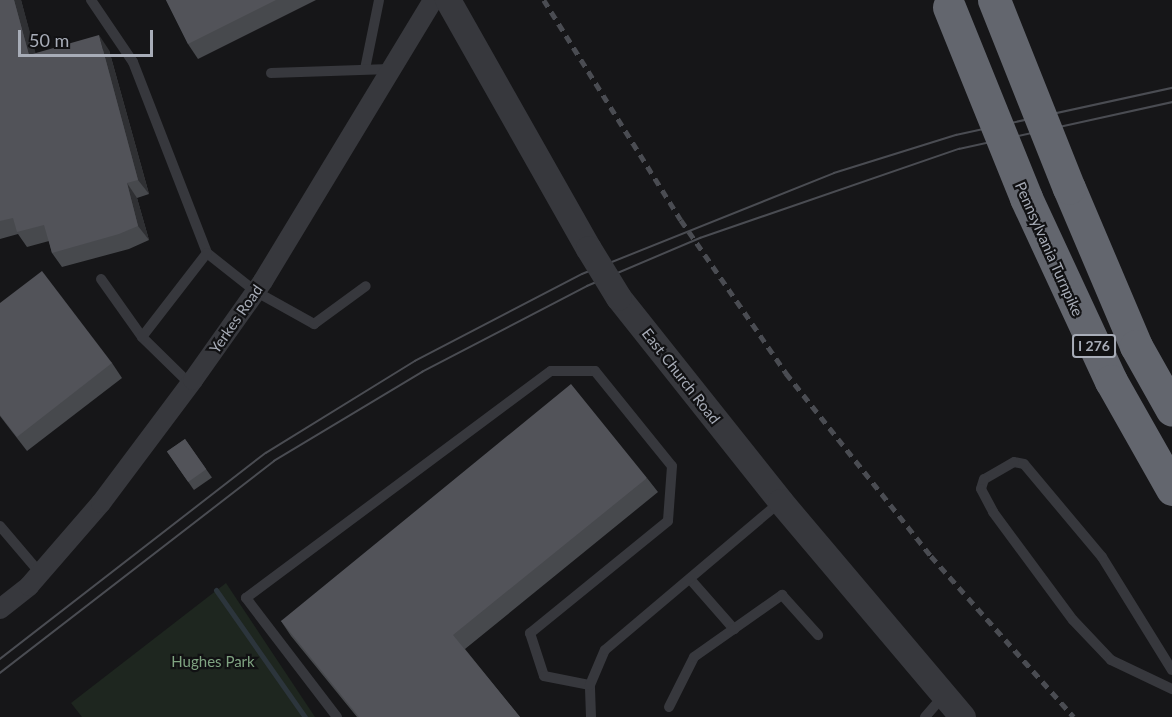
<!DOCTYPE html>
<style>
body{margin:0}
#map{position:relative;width:1172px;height:717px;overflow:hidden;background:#161618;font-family:Lato,sans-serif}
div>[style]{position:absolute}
.green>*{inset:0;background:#1e261f}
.stream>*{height:5px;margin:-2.5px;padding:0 2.5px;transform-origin:2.5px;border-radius:2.5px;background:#2c353c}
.service>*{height:10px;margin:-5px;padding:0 5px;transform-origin:5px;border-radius:5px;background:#37383d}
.minor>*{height:20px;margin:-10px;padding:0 10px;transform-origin:10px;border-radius:10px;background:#37383d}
.tertiary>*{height:26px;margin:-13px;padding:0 13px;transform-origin:13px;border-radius:13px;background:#37383d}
.motorway>*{height:33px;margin:-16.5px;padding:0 16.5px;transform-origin:16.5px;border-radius:16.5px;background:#63666e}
.tram>*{height:1.5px;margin:-0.75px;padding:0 0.75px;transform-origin:0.75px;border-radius:0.75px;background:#4a4c52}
.rail>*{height:4.5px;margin-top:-2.25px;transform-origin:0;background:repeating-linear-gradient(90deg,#4a4c52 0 8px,transparent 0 14px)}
.tertiary-bridge>*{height:26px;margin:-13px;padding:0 13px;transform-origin:13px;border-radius:13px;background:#37383d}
.motorway-bridge>*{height:33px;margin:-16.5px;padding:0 16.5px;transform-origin:16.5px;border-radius:16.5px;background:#63666e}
.wall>*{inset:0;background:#47494d;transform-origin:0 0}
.shaded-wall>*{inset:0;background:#2f3033}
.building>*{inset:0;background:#525359;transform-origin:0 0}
span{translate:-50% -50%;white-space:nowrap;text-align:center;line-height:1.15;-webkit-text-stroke:4.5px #111113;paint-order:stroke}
.shield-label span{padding:2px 4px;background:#111113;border:2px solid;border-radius:4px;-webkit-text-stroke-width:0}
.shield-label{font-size:14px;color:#a8adb8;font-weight:700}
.street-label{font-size:15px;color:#a8adb8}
.park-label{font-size:15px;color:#7fa381}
.scale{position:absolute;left:18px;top:30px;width:135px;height:27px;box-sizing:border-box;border:3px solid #a8adb8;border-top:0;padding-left:8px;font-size:18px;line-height:21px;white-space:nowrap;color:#a8adb8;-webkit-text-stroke:4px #111113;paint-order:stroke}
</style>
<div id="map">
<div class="green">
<div style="clip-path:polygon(226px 583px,315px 717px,82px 717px,71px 703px)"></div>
</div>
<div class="stream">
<div style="left:216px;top:590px;width:155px;rotate:55deg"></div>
</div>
<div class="service">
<div style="left:91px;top:0;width:75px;rotate:55.9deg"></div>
<div style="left:133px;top:62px;width:205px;rotate:68.8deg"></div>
<div style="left:207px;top:253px;width:61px;rotate:38.4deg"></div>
<div style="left:255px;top:291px;width:68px;rotate:29.2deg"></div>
<div style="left:314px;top:324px;width:64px;rotate:-36.2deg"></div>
<div style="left:365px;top:69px;width:70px;rotate:-78.5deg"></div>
<div style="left:271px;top:73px;width:119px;rotate:-1.9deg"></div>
<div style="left:101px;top:279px;width:71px;rotate:54.7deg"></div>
<div style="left:190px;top:384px;width:67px;rotate:-135.6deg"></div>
<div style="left:142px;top:337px;width:106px;rotate:-52.3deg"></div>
<div style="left:0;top:526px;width:62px;rotate:49.6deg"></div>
<div style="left:690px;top:579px;width:67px;rotate:48.7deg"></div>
<div style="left:1172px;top:670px;width:133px;rotate:-121.8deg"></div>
<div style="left:1102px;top:557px;width:121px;rotate:-130deg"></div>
<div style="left:1024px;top:464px;width:10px;rotate:-169deg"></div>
<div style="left:1014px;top:462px;width:34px;rotate:150deg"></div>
<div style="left:984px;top:479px;width:10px;rotate:107deg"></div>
<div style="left:981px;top:489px;width:26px;rotate:62deg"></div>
<div style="left:993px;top:512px;width:134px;rotate:53.5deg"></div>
<div style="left:1073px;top:620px;width:55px;rotate:46.5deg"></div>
<div style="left:1111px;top:660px;width:68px;rotate:25.4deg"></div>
<div style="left:669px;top:707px;width:56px;rotate:-63.4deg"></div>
<div style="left:694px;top:657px;width:108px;rotate:-35.2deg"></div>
<div style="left:782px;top:595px;width:54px;rotate:48deg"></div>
<div style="left:337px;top:717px;width:150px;rotate:-127.4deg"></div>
<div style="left:246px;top:598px;width:380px;rotate:-36.7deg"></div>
<div style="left:551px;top:371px;width:44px"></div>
<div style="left:595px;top:371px;width:122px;rotate:51deg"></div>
<div style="left:672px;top:466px;width:55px;rotate:94.2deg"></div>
<div style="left:668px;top:521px;width:178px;rotate:140.9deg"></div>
<div style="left:530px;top:633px;width:45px;rotate:72deg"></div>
<div style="left:544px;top:676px;width:47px;rotate:11.1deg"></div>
<div style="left:591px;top:717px;width:32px;rotate:-92deg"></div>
<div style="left:590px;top:685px;width:38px;rotate:-67deg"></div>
<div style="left:605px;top:650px;width:229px;rotate:-40.2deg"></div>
<div style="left:925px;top:717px;width:29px;rotate:-49deg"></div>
</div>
<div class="minor">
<div style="left:0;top:609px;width:37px;rotate:-38deg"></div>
<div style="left:29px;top:586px;width:110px;rotate:-49.1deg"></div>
<div style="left:101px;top:503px;width:154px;rotate:-53.2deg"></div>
<div style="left:193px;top:380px;width:121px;rotate:-54.7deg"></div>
<div style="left:263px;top:281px;width:328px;rotate:-58.8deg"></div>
</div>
<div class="tertiary">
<div style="left:448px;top:0;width:286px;rotate:60.5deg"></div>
<div style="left:619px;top:298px;width:260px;rotate:51.5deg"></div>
<div style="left:781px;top:502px;width:282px;rotate:49.8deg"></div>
</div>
<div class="motorway">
<div style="left:1069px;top:188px;width:172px;rotate:67deg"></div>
<div style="left:1136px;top:346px;width:73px;rotate:60.6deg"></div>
<div style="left:1026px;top:198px;width:202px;rotate:65.1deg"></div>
<div style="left:1111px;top:381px;width:124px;rotate:60.5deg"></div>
</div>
<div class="tram">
<div style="left:0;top:659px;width:336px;rotate:-37.8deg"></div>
<div style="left:266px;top:453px;width:175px;rotate:-31.7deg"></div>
<div style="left:415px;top:361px;width:188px;rotate:-27.5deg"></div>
<div style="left:582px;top:274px;width:271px;rotate:-21.8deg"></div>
<div style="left:834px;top:173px;width:128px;rotate:-17.3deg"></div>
<div style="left:956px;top:135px;width:221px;rotate:-12.3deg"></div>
<div style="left:0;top:673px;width:346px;rotate:-37.7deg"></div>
<div style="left:274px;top:461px;width:173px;rotate:-31deg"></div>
<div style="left:422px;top:372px;width:186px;rotate:-27.5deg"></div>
<div style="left:587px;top:286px;width:123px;rotate:-23deg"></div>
<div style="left:700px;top:238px;width:274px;rotate:-19deg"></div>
<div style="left:959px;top:149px;width:218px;rotate:-12.4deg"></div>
</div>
<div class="rail">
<div style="left:544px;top:0;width:259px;rotate:58.1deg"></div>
<div style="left:681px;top:220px;width:186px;rotate:55.5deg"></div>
<div style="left:786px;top:373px;width:233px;rotate:51.6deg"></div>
<div style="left:931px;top:556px;width:215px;rotate:48.4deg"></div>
</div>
<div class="tertiary-bridge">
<div style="left:589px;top:249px;width:57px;rotate:58.5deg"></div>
</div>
<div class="motorway-bridge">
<div style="left:994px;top:0;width:202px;rotate:68.3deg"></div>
<div style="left:949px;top:7px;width:206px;rotate:68deg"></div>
</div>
<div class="wall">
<div style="clip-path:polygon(0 0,21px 0,35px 53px,109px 50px,149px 194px,137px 198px,149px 240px,129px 249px,62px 267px,52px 253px,49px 241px,27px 247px,18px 234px,0 239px)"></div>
<div style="clip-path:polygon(166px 0,316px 0,198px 59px,188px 44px)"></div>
<div style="clip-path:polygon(0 303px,112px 363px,122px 378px,27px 451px,0 416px)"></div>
<div style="left:185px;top:439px;width:47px;height:22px;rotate:55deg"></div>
<div style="clip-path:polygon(647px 478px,658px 492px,465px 649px,520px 717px,357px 717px,291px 636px,281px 621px)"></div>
</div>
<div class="shaded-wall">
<div style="clip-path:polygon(14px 0,21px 0,40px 69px,29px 55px)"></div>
<div style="clip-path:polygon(99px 35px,109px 50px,149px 194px,138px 180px)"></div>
<div style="clip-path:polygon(127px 183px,137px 198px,149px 240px,138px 226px)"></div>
</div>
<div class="building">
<div style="clip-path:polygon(0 0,14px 0,29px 55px,99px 35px,138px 180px,127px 183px,138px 226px,119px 234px,52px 253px,44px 225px,17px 232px,13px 218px,0 221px)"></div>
<div style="clip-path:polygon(166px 0,276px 0,188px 44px)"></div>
<div style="clip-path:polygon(42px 271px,112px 363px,17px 437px,0 415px,0 303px)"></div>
<div style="clip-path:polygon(571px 384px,647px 478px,453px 635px,520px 717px,359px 717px,281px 621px)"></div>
<div style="left:185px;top:439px;width:37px;height:22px;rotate:55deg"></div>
</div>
<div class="shield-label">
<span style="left:1094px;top:346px">I 276</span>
</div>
<div class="street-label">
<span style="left:1049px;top:249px;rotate:66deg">Pennsylvania Turnpike</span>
<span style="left:236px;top:319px;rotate:-55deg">Yerkes Road</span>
<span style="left:681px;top:376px;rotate:52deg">East Church Road</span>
</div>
<div class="park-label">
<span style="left:213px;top:662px">Hughes Park</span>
</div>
<div class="scale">50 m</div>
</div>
